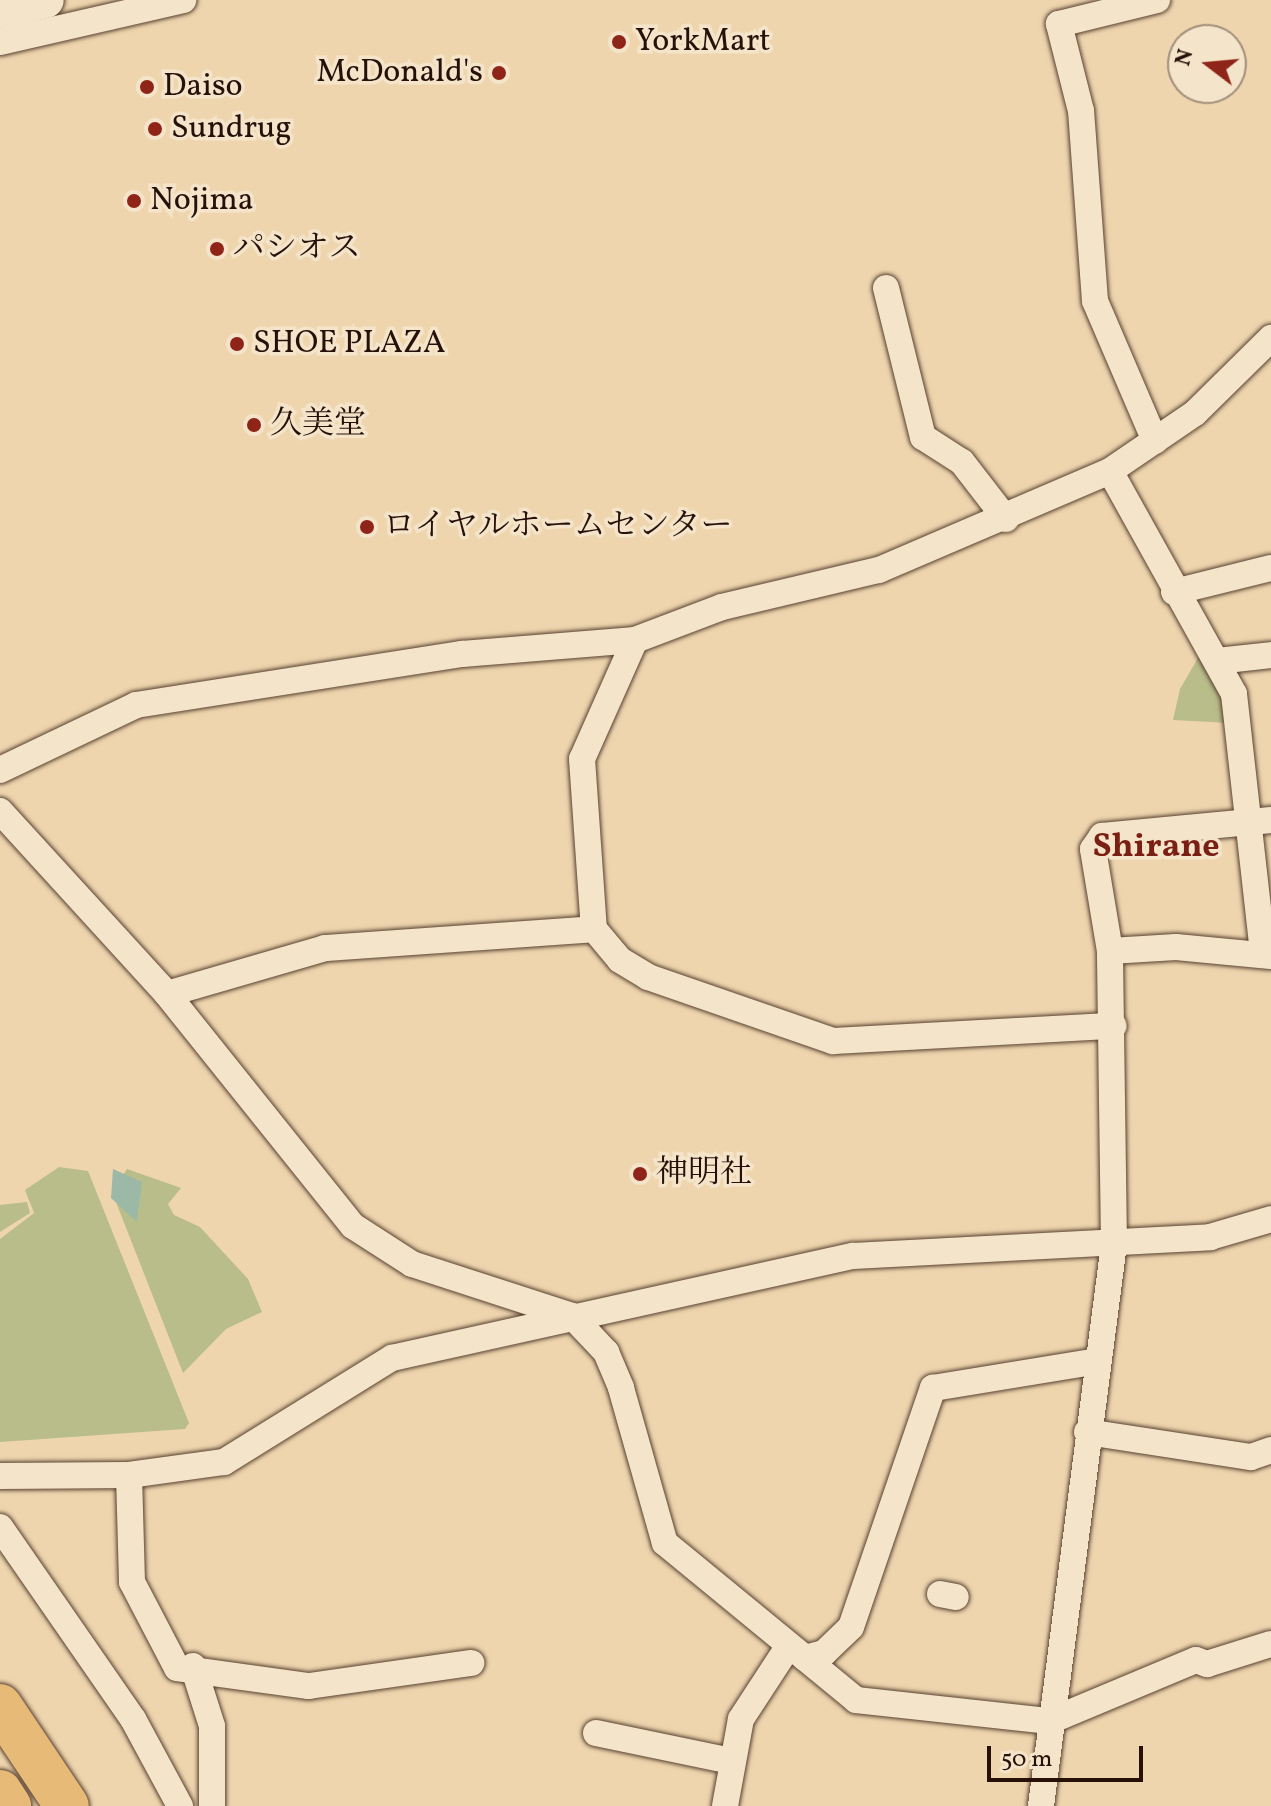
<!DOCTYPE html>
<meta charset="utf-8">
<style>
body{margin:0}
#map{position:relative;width:1271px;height:1806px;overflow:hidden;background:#eed5ae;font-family:Vollkorn,"Noto Serif JP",serif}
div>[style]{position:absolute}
.green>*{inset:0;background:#b9bd8a}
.water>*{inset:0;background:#9bb9a6}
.roads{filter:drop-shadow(0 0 2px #584131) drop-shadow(0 0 2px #584131)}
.minor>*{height:26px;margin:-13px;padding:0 13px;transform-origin:13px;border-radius:13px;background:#f4e4ca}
.secondary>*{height:36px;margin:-18px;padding:0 18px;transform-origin:18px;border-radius:18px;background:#f4e4ca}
.motorway>*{height:44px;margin:-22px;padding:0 22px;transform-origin:22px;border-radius:22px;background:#e7ba77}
.dots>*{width:22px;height:22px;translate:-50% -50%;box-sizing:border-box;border:4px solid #f4e4ca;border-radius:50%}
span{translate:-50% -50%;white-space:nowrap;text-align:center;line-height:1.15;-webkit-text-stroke:7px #f4e4ca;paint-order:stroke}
.poi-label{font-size:32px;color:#261007}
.left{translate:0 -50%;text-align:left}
.right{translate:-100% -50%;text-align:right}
.neighbourhood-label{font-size:34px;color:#7a1f14;font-weight:700}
.north{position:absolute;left:1167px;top:24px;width:80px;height:80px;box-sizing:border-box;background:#f4e4ca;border:2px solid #a28f7c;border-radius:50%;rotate:286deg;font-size:22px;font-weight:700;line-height:32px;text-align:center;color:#261007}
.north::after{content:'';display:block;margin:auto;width:28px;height:36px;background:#8f2418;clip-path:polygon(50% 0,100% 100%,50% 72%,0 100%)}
.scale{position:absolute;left:987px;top:1746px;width:156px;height:36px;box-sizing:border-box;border:4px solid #261007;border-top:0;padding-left:10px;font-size:24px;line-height:28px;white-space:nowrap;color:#261007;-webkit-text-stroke:6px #f4e4ca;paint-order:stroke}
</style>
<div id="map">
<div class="green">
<div style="clip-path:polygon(1202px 651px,1224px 698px,1230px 723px,1173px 720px,1180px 689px)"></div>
<div style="clip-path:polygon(59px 1167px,88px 1171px,189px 1423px,185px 1429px,0 1442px,0 1239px,34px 1213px,25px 1190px)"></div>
<div style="clip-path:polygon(127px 1169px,181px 1188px,168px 1204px,174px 1215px,200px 1227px,248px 1279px,262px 1312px,226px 1329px,183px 1373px,112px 1192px)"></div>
<div style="clip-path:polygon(27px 1202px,30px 1213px,0 1232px,0 1205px)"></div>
</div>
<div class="water">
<div style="clip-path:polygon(113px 1169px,142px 1182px,137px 1222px,111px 1198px)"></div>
</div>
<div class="roads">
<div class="minor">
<div style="left:0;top:42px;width:188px;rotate:-12.9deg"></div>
<div style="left:886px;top:288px;width:154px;rotate:76.1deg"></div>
<div style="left:923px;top:437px;width:46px;rotate:32.7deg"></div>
<div style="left:962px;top:462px;width:72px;rotate:52.3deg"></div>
<div style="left:1155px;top:441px;width:152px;rotate:-113.2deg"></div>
<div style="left:1095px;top:301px;width:191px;rotate:-94.2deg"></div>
<div style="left:1081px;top:111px;width:90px;rotate:-104.2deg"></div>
<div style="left:1059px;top:24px;width:101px;rotate:-13.8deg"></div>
<div style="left:1110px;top:471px;width:255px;rotate:60.9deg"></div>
<div style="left:1234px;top:694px;width:262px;rotate:83.6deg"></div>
<div style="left:1174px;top:592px;width:100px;rotate:-13.9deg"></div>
<div style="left:635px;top:640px;width:130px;rotate:114deg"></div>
<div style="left:582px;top:759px;width:170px;rotate:86deg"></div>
<div style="left:594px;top:929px;width:40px;rotate:50deg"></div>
<div style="left:620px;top:960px;width:33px;rotate:31deg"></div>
<div style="left:648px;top:977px;width:196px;rotate:19.1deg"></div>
<div style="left:833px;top:1041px;width:281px;rotate:-3.1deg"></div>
<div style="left:1217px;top:661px;width:54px;rotate:-6.3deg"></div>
<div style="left:0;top:770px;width:151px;rotate:-25.5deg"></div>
<div style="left:136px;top:705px;width:330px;rotate:-8.9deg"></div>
<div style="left:462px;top:654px;width:174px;rotate:-4.6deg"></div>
<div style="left:635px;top:640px;width:93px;rotate:-20.8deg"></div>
<div style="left:722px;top:607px;width:161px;rotate:-13.3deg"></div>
<div style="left:879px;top:570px;width:251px;rotate:-23.2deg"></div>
<div style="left:1110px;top:471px;width:103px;rotate:-34.3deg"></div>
<div style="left:1195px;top:413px;width:107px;rotate:-44.6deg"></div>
<div style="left:0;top:811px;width:248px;rotate:47.6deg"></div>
<div style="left:167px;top:994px;width:297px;rotate:51.3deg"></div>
<div style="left:353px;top:1226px;width:70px;rotate:32.8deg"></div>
<div style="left:412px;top:1264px;width:168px;rotate:18deg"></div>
<div style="left:572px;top:1316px;width:50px;rotate:46.6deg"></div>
<div style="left:606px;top:1352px;width:39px;rotate:67deg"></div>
<div style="left:621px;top:1388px;width:161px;rotate:74.2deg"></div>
<div style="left:665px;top:1543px;width:247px;rotate:39.4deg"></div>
<div style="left:856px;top:1700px;width:195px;rotate:6.2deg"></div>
<div style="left:1050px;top:1721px;width:158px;rotate:-22.7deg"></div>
<div style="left:1196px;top:1660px;width:12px;rotate:20deg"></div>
<div style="left:1207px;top:1664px;width:67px;rotate:-17.4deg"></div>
<div style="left:1110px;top:951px;width:66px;rotate:-3.5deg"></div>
<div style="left:1176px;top:947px;width:95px;rotate:5.4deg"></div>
<div style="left:167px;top:994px;width:165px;rotate:-16.2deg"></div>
<div style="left:325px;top:948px;width:270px;rotate:-4deg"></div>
<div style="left:1087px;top:1432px;width:166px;rotate:8.7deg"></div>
<div style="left:1251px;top:1457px;width:21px;rotate:-19deg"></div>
<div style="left:129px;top:1475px;width:107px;rotate:88.4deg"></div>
<div style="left:132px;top:1582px;width:97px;rotate:62.4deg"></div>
<div style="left:177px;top:1668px;width:133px;rotate:7.8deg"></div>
<div style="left:309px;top:1686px;width:164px;rotate:-8.1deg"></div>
<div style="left:0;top:1476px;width:129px;rotate:-0.4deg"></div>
<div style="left:129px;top:1475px;width:96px;rotate:-7.8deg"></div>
<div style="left:224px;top:1462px;width:198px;rotate:-31.8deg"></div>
<div style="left:392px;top:1358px;width:472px;rotate:-12.5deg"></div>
<div style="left:853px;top:1256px;width:358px;rotate:-3deg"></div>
<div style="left:1210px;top:1237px;width:64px;rotate:-16.4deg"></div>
<div style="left:0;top:1527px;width:234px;rotate:55.3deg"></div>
<div style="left:133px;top:1719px;width:99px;rotate:61.6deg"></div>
<div style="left:940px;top:1594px;width:16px;rotate:11deg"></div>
<div style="left:805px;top:1658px;width:20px;rotate:-15deg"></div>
<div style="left:824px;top:1653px;width:37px;rotate:-44deg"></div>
<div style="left:851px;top:1627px;width:253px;rotate:-71.1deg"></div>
<div style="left:933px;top:1388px;width:166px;rotate:-9.3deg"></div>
<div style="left:193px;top:1666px;width:63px;rotate:72.4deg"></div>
<div style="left:212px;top:1726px;width:80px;rotate:90deg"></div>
<div style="left:596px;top:1733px;width:138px;rotate:11.7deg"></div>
<div style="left:725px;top:1806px;width:88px;rotate:-79.6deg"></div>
<div style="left:741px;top:1719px;width:86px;rotate:-56.9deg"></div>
<div style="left:1041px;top:1806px;width:567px;rotate:-82.6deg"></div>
<div style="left:1114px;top:1244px;width:293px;rotate:-90.8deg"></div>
<div style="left:1110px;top:951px;width:103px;rotate:-99.5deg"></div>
<div style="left:1093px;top:849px;width:16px;rotate:-55deg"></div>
<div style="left:1102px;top:836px;width:170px;rotate:-5.4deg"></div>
</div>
<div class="secondary">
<div style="left:0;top:11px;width:47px;rotate:-13.4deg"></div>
</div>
<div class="motorway">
<div style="left:0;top:1706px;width:120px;rotate:56.2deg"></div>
<div style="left:0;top:1792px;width:17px;rotate:57deg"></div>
</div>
</div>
<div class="dots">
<div style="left:619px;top:42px;background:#8f2418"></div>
<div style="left:499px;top:73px;background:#8f2418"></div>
<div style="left:147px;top:87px;background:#8f2418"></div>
<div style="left:155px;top:129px;background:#8f2418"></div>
<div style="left:134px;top:201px;background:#8f2418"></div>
<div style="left:217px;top:249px;background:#8f2418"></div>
<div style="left:237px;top:344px;background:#8f2418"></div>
<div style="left:254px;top:425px;background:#8f2418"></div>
<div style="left:367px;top:527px;background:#8f2418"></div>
<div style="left:640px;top:1174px;background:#8f2418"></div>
</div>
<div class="poi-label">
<span class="left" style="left:635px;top:42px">YorkMart</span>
<span class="right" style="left:483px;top:73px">McDonald's</span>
<span class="left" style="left:163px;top:87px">Daiso</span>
<span class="left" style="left:171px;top:129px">Sundrug</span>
<span class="left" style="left:150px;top:201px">Nojima</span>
<span class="left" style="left:233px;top:249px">パシオス</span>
<span class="left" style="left:253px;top:344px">SHOE PLAZA</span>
<span class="left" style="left:270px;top:425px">久美堂</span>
<span class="left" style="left:383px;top:527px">ロイヤルホームセンター</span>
<span class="left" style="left:656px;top:1174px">神明社</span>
</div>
<div class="neighbourhood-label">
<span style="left:1156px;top:848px">Shirane</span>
</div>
<div class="north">N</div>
<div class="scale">50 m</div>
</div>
